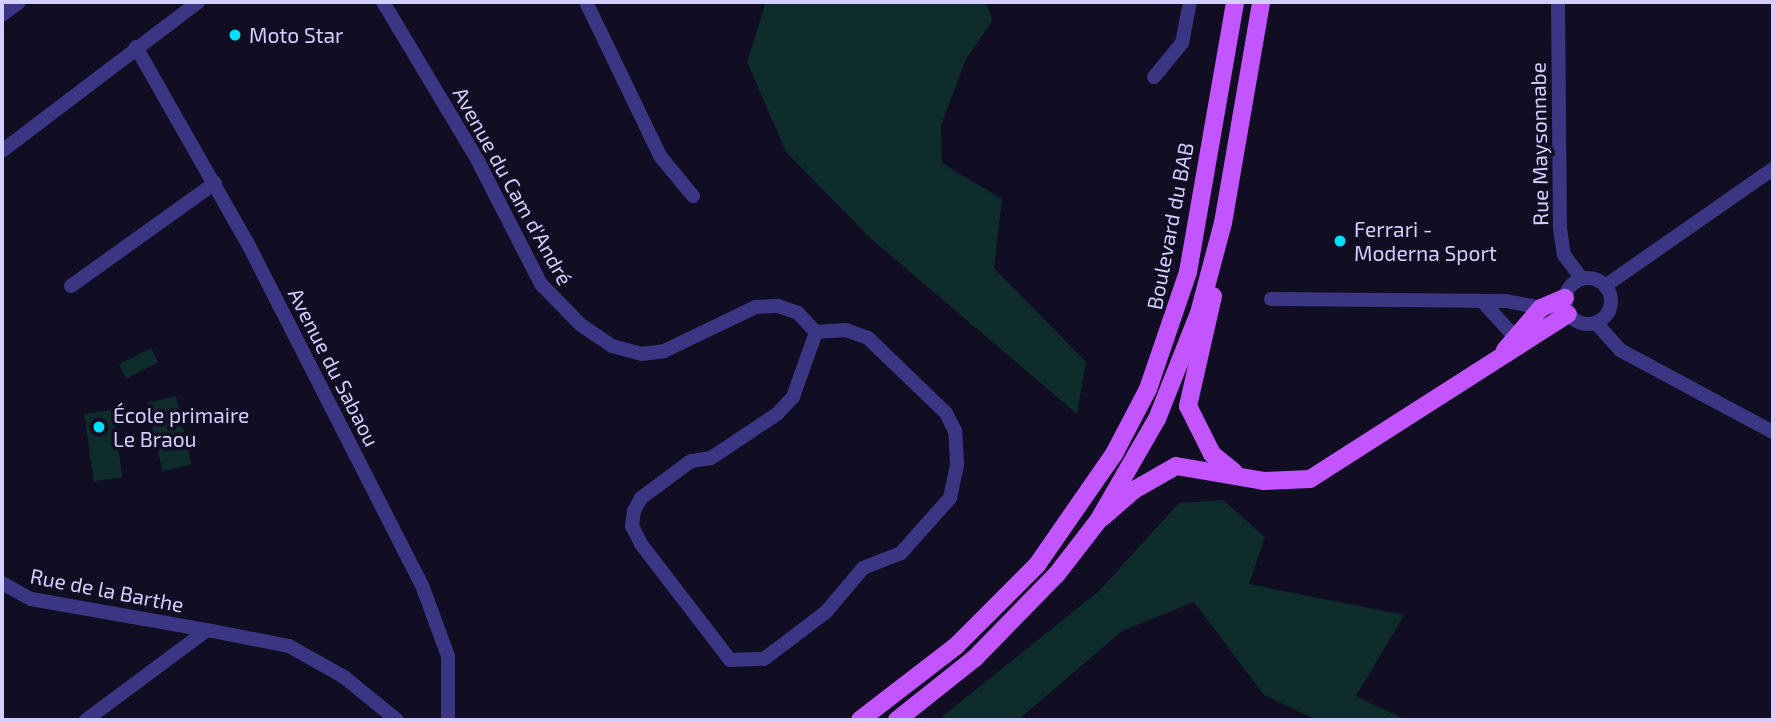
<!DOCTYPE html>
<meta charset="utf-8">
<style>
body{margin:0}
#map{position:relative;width:1775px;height:722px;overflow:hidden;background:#110d22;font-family:"Exo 2",sans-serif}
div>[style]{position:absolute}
.green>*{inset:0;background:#0f2c2c;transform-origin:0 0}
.minor>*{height:14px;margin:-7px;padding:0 7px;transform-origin:7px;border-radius:7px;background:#3a3683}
.minor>.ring{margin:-7px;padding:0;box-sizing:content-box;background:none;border:14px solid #3a3683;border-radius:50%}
.primary>*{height:18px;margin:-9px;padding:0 9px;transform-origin:9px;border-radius:9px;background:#c255ff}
.dots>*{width:19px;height:19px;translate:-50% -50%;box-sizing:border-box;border:4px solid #110d22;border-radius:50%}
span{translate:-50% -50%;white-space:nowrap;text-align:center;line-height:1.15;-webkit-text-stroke:7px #110d22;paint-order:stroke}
.poi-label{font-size:21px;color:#d4ceff}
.left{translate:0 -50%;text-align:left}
.street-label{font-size:21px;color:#d4ceff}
.frame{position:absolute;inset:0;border:4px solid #d4ceff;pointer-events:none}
</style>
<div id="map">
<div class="green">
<div style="clip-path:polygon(766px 2px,985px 2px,993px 20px,966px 59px,941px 125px,942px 163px,1002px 199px,994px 268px,1086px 362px,1077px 414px,869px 237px,786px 152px,747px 62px)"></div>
<div style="left:151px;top:348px;width:16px;height:36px;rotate:63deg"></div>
<div style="left:176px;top:396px;width:70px;height:30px;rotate:77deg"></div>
<div style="left:113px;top:410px;width:68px;height:29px;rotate:82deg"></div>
<div style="clip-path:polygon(1223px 500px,1265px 537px,1249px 584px,1404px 615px,1356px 696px,1406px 720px,1317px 720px,1264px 695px,1194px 602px,1122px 631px,1018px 720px,938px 720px,1099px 591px,1179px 503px)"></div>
</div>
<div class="minor">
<div style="left:383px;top:2px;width:185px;rotate:59.1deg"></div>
<div style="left:478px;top:161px;width:138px;rotate:62.9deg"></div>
<div style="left:541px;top:284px;width:57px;rotate:45.7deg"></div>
<div style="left:581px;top:325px;width:37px;rotate:34deg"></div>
<div style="left:612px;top:346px;width:30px;rotate:15deg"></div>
<div style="left:641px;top:354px;width:23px;rotate:-7deg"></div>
<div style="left:664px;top:351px;width:102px;rotate:-25.6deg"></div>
<div style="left:756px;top:307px;width:22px;rotate:-3deg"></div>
<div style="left:778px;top:306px;width:21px;rotate:19deg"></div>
<div style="left:798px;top:313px;width:26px;rotate:47deg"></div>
<div style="left:816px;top:332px;width:69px;rotate:109.5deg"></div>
<div style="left:793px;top:397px;width:23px;rotate:133deg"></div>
<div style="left:777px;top:414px;width:79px;rotate:146.3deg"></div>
<div style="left:711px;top:458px;width:20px;rotate:171deg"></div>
<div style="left:691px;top:461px;width:62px;rotate:143.5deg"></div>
<div style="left:641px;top:498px;width:15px;rotate:118deg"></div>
<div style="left:634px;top:511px;width:15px;rotate:98deg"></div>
<div style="left:632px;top:526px;width:20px;rotate:63deg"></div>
<div style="left:641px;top:544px;width:146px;rotate:52.5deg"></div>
<div style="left:730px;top:660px;width:34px;rotate:-2deg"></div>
<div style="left:764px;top:659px;width:78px;rotate:-37.2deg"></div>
<div style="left:826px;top:612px;width:57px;rotate:-49.9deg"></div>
<div style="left:863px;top:568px;width:41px;rotate:-21.5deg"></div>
<div style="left:901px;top:553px;width:74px;rotate:-48.3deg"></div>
<div style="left:950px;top:498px;width:35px;rotate:-78deg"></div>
<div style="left:957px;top:464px;width:33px;rotate:-93deg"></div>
<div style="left:955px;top:431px;width:20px;rotate:-117deg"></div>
<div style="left:946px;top:413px;width:108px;rotate:-136.1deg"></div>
<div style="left:868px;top:338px;width:23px;rotate:-160deg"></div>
<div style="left:846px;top:330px;width:30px;rotate:176deg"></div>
<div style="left:586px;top:2px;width:171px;rotate:64.3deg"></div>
<div style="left:660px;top:156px;width:52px;rotate:50.5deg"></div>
<div style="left:1558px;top:2px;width:226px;rotate:89.5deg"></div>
<div style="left:1560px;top:228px;width:27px;rotate:82deg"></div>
<div style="left:1564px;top:255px;width:30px;rotate:53deg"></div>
<div style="left:2px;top:15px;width:21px;rotate:-37deg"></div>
<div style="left:136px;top:47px;width:224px;rotate:60.4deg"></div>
<div style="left:247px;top:242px;width:388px;rotate:63deg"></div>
<div style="left:423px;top:588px;width:72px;rotate:69.8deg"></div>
<div style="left:448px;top:656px;width:64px;rotate:90deg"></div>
<div style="left:1154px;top:77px;width:44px;rotate:-50.5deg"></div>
<div style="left:1182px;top:43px;width:42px;rotate:-79deg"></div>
<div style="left:2px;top:151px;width:246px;rotate:-37.2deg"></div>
<div class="ring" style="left:1565px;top:278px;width:32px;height:32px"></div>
<div style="left:71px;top:286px;width:177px;rotate:-35.6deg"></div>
<div style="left:1605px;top:286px;width:205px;rotate:-34.9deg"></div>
<div style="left:1271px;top:299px;width:235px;rotate:0.5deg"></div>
<div style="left:1506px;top:301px;width:36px;rotate:11deg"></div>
<div style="left:1482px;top:301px;width:47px;rotate:47.6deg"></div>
<div style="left:1514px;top:336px;width:11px;rotate:5deg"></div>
<div style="left:1596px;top:323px;width:36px;rotate:48deg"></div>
<div style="left:1620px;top:350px;width:174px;rotate:28.2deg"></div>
<div style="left:2px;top:583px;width:33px;rotate:29deg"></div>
<div style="left:31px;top:599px;width:179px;rotate:10deg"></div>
<div style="left:86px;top:720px;width:151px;rotate:-36.6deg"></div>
<div style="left:207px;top:630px;width:84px;rotate:11deg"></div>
<div style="left:289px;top:646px;width:63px;rotate:29.4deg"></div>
<div style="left:344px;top:677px;width:68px;rotate:39.1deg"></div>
</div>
<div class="primary">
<div style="left:1213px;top:296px;width:113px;rotate:102.8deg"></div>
<div style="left:1188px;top:406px;width:54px;rotate:63.4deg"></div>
<div style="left:1212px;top:454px;width:28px;rotate:39deg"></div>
<div style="left:1505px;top:350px;width:55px;rotate:-49.4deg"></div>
<div style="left:1541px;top:308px;width:26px;rotate:-23deg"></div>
<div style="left:1103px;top:517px;width:41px;rotate:-41.1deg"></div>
<div style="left:1134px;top:490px;width:48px;rotate:-29.7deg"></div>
<div style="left:1176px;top:466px;width:89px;rotate:9.7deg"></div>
<div style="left:1264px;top:481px;width:46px;rotate:-2.5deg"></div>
<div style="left:1310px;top:479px;width:306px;rotate:-32.6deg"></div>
<div style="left:860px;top:720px;width:121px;rotate:-37.6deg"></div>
<div style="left:956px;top:646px;width:115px;rotate:-45deg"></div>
<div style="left:1037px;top:565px;width:135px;rotate:-55.3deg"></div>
<div style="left:1114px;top:454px;width:73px;rotate:-62.4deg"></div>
<div style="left:1148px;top:389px;width:124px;rotate:-71.1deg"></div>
<div style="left:1188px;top:272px;width:274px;rotate:-80.1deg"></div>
<div style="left:897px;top:720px;width:100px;rotate:-38.5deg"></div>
<div style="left:975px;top:658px;width:117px;rotate:-45.7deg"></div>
<div style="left:1057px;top:574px;width:67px;rotate:-52.3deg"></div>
<div style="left:1098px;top:521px;width:118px;rotate:-60deg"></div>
<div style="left:1157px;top:419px;width:114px;rotate:-68.4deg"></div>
<div style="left:1199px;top:313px;width:93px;rotate:-75.1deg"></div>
<div style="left:1223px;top:223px;width:224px;rotate:-80.2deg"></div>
</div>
<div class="dots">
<div style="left:235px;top:35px;background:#00ddf9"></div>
<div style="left:1340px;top:241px;background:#00ddf9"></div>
<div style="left:99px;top:427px;background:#00ddf9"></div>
</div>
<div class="poi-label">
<span class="left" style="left:249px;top:35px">Moto Star</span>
<span class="left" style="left:1354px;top:241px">Ferrari -<br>Moderna Sport</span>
<span class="left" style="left:113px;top:427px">École primaire<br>Le Braou</span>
</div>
<div class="street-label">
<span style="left:1539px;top:144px;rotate:-91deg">Rue Maysonnabe</span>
<span style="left:513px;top:186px;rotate:61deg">Avenue du Cam d'André</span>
<span style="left:1170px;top:226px;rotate:-79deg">Boulevard du BAB</span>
<span style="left:334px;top:367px;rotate:63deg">Avenue du Sabaou</span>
<span style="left:107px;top:590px;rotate:11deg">Rue de la Barthe</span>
</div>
<div class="frame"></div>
</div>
